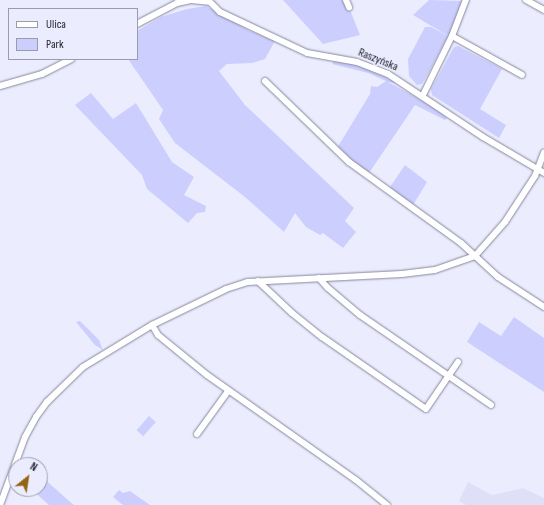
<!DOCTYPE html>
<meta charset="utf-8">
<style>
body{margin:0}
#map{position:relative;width:544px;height:505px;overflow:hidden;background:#ebedff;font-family:"Sofia Sans Condensed",sans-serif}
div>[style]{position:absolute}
.built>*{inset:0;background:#dfe0f8}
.green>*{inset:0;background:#cccefe;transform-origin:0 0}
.roads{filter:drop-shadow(0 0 1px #86879b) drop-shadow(0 0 1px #86879b)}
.street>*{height:6px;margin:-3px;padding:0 3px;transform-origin:3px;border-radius:3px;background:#fff}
span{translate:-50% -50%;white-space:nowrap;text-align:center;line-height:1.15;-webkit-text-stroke:3.5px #ebedff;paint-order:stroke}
.street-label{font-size:12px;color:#22222a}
.legend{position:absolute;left:8px;top:8px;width:130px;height:52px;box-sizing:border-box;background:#ebedff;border:1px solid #9b9caa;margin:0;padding:5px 7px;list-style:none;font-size:12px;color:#22222a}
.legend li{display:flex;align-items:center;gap:8px;height:20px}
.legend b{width:20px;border:1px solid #9b9caa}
.north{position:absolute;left:8px;top:457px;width:40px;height:40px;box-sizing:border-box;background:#ebedff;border:1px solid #9b9caa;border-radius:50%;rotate:30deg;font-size:11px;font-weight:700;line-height:16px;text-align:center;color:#22222a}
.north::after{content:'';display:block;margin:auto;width:14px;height:18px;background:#946314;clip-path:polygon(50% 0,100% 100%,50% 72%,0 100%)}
</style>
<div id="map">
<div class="built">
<div style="clip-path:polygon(468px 482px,492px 495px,523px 488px,544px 498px,544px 505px,466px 505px,459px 501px)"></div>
</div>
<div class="green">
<div style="clip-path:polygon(283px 0,346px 0,360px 35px,323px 44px)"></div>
<div style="clip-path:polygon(429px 0,463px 1px,450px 37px,413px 15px)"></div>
<div style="clip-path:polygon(206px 6px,250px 31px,275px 41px,265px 59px,252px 63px,227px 64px,219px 71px,245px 105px,354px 208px,345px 221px,356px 232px,343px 248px,323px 233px,320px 235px,306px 227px,295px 213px,284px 232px,245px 197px,175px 143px,159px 119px,163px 110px,128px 59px,137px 59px,137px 31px,161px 17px,187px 9px)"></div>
<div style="clip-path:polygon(425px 27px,431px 27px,448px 36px,427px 76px,422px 84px,417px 85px,409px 76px,408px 59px)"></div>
<div style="clip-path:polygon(458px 46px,502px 69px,480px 109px,506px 125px,499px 138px,432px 95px,431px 89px,454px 47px)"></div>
<div style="clip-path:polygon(334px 61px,360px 65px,400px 84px,388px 82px,432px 106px,447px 118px,445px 120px,415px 105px,369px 173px,356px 165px,337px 148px,370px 94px,371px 86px,377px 87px,386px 81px,368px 73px,332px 64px)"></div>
<div style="clip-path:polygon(91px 93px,113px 119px,136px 103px,172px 162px,194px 177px,184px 195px,206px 206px,205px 212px,197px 213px,188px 223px,147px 189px,142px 175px,75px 105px)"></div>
<div style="clip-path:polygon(405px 165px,427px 182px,413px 205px,390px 187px)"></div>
<div style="clip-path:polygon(514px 317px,544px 338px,544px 392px,467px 342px,479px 322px,501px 336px)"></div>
<div style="clip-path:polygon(80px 321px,99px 340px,103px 350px,95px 345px,76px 322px)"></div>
<div style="left:149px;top:416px;width:9px;height:19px;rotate:41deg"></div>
<div style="clip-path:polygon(40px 475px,69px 501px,74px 505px,49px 505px,31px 489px,40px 489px)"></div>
<div style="clip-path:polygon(119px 490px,123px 493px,130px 491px,150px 505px,123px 505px,113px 497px)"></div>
</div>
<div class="roads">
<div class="street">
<div style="left:208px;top:0;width:17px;rotate:45deg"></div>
<div style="left:220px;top:12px;width:96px;rotate:25.2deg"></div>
<div style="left:307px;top:53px;width:51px;rotate:10.2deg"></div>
<div style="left:357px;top:62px;width:33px;rotate:21deg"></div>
<div style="left:388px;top:74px;width:114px;rotate:33.6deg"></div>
<div style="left:483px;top:137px;width:71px;rotate:30.5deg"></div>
<div style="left:346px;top:0;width:8px;rotate:67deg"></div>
<div style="left:526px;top:0;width:21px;rotate:29deg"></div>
<div style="left:137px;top:24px;width:45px;rotate:-27.7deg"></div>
<div style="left:177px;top:3px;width:14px;rotate:-12deg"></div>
<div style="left:191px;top:0;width:18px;rotate:6deg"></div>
<div style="left:452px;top:36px;width:80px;rotate:29.1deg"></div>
<div style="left:265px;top:81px;width:117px;rotate:44deg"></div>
<div style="left:349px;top:162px;width:138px;rotate:35.9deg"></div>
<div style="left:461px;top:243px;width:50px;rotate:42.6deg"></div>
<div style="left:498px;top:277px;width:55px;rotate:33.1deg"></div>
<div style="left:0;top:86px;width:44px;rotate:-15.9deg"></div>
<div style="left:42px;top:74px;width:33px;rotate:-27deg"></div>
<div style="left:423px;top:95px;width:66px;rotate:-63.8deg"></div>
<div style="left:452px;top:36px;width:39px;rotate:-69deg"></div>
<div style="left:319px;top:278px;width:13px;rotate:48deg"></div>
<div style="left:328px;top:288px;width:42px;rotate:40.2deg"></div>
<div style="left:360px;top:315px;width:159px;rotate:34.5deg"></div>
<div style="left:258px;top:281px;width:47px;rotate:43.3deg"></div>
<div style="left:292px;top:313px;width:38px;rotate:39deg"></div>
<div style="left:322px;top:337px;width:126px;rotate:34.7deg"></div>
<div style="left:426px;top:409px;width:57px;rotate:-55.8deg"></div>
<div style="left:152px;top:325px;width:12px;rotate:59deg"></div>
<div style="left:158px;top:335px;width:63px;rotate:39.2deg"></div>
<div style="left:207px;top:375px;width:182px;rotate:35.2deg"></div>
<div style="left:356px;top:480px;width:40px;rotate:39deg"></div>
<div style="left:197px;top:434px;width:54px;rotate:-54deg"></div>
<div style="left:0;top:505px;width:72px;rotate:-69.8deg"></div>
<div style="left:25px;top:437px;width:23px;rotate:-61deg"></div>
<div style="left:36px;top:417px;width:19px;rotate:-54deg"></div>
<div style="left:47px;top:402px;width:50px;rotate:-44.2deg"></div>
<div style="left:83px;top:367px;width:81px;rotate:-31.3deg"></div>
<div style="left:152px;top:325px;width:82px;rotate:-25.9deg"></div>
<div style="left:226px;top:289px;width:23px;rotate:-18deg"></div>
<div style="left:248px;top:282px;width:154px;rotate:-3deg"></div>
<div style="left:402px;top:274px;width:33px;rotate:-7deg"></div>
<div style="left:435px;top:270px;width:42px;rotate:-19.3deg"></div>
<div style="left:475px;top:256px;width:45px;rotate:-48.6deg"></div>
<div style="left:505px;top:222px;width:55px;rotate:-56.9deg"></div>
<div style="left:535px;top:176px;width:25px;rotate:-69deg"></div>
</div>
</div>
<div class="street-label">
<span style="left:378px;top:60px;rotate:22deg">Raszyńska</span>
</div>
<ul class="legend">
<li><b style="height:5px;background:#fff"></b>Ulica</li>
<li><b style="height:11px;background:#cccefe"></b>Park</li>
</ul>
<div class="north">N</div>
</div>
